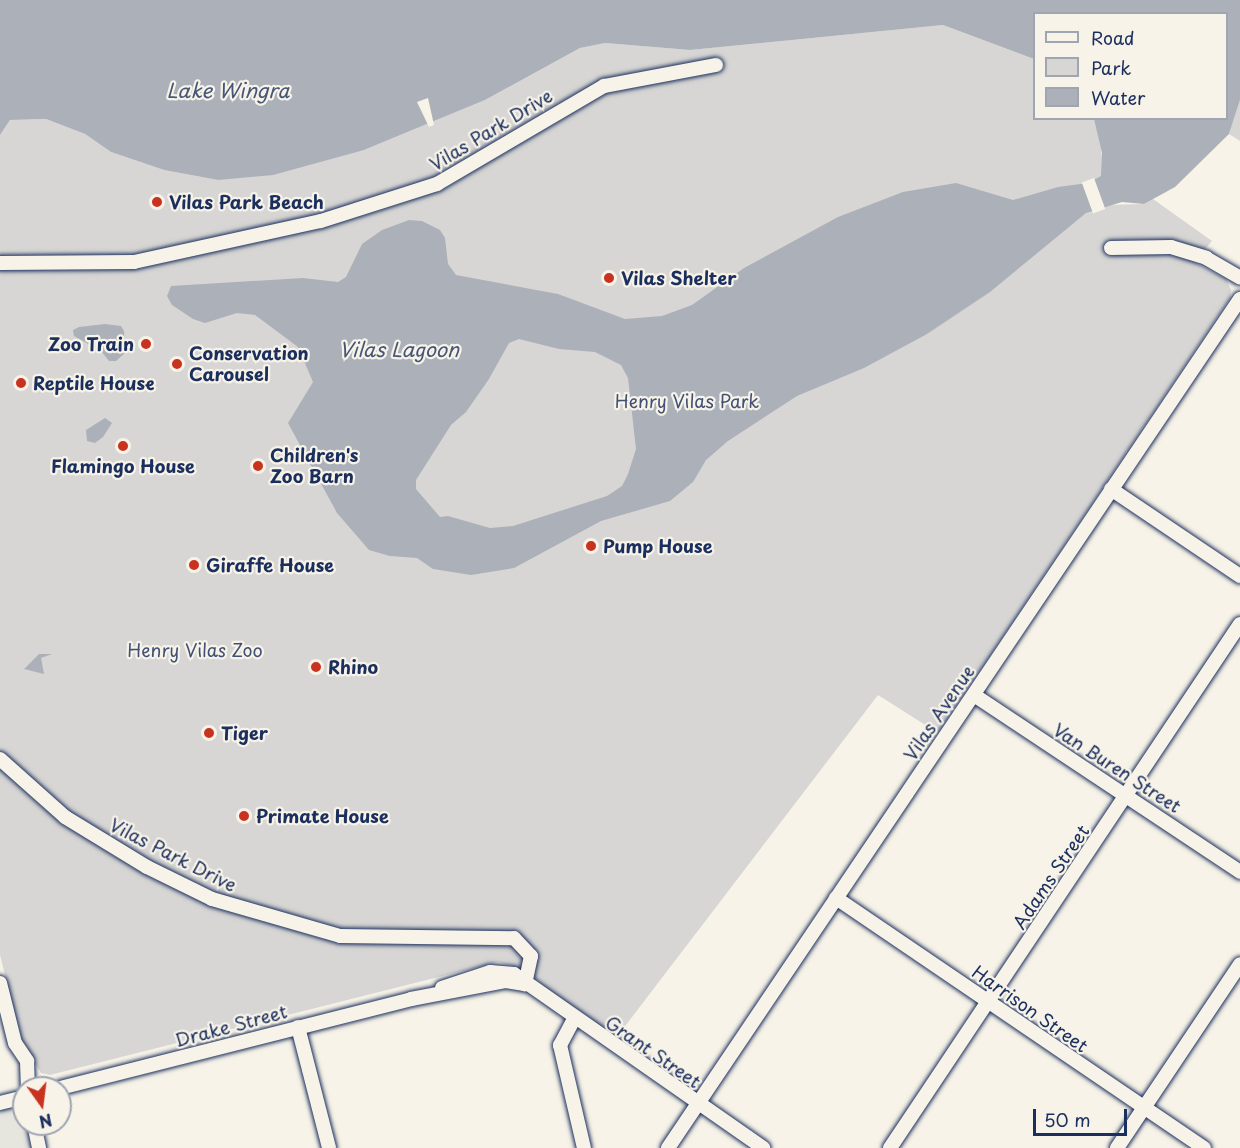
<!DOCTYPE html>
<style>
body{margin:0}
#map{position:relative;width:1240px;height:1148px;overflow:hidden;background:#f7f3e8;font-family:"Playpen Sans",sans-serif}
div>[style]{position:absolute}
.built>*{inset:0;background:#e6e5de}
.green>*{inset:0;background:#d7d6d4}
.water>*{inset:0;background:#acb0b9}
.pier>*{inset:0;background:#f7f3e8;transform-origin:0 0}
.roads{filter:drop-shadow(0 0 2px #1b2f5e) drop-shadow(0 0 2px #1b2f5e)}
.street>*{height:14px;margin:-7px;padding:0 7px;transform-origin:7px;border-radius:7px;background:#f7f3e8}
.dots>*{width:16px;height:16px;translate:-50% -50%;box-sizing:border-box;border:3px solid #f7f3e8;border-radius:50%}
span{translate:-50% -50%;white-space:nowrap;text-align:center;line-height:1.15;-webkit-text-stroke:4.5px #f7f3e8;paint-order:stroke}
.street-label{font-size:18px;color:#1b2f5e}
.poi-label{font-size:18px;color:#1b2f5e;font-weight:700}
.left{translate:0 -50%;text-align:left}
.right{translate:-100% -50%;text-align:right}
.park-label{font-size:18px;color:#415076}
.water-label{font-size:20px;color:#465679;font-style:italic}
.legend{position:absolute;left:1033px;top:12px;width:195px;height:108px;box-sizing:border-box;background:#f7f3e8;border:2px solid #9fa5b1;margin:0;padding:8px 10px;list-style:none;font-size:18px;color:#1b2f5e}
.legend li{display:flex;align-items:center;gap:12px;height:30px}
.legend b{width:30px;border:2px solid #9fa5b1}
.north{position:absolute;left:12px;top:1076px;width:60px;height:60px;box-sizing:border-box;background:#f7f3e8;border:2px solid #9fa5b1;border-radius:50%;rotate:166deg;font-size:16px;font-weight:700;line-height:24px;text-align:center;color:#1b2f5e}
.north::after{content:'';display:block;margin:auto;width:21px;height:27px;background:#c8321e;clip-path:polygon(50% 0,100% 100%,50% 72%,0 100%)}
.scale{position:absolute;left:1033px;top:1109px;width:94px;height:27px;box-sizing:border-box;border:3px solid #1b2f5e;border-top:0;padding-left:8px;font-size:18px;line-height:21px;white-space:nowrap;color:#1b2f5e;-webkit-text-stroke:4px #f7f3e8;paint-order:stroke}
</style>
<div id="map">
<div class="built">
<div style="clip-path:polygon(24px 1097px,24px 1124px,34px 1124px,39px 1148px,0 1148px,0 1103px)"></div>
</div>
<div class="green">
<div style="clip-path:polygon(943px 25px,1034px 59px,1034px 118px,1094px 119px,1099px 130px,1107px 205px,1144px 204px,1153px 199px,1212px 241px,1194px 262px,1226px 279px,1231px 290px,1230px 298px,938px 733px,878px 695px,616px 1038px,559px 999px,526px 970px,498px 962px,50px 1075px,41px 1073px,21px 1040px,0 955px,0 135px,10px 120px,46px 119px,85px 134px,111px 152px,164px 170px,218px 180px,364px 150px,485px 100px,580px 48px,605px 43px,690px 50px)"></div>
<div style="clip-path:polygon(1240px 100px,1240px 141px,1229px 134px)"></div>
</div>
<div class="water">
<div style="clip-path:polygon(evenodd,0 0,1240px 0,1240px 100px,1229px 134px,1175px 187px,1144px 204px,1122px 202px,1086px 213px,990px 292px,927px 334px,864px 368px,797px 396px,728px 441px,706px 460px,693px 482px,670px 501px,601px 521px,514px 568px,471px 575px,433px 569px,417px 558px,390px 556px,369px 550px,337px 513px,288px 423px,313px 382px,298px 347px,255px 315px,237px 313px,205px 323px,193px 319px,172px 305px,167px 296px,171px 286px,303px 278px,338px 282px,346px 277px,362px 244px,382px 230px,409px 220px,422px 221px,440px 230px,445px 238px,448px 264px,456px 275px,558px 294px,625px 319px,662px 316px,692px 305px,744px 268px,838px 217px,903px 192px,956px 183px,1013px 200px,1058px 187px,1088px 183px,1101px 176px,1102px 153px,1094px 119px,1226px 118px,1226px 14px,1034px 14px,1034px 59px,943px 25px,690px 50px,605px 43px,580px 48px,485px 100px,364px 150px,273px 175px,218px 180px,164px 170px,111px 152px,85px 134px,46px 119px,10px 120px,0 135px,0 0,519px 339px,559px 349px,595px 352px,621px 365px,628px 378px,636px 449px,628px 474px,622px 486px,607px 496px,513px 526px,490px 528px,448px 516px,440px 517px,416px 489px,416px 480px,451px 425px,466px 412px,489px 379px,509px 343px,519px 339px)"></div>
<div style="clip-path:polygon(105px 324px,121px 326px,124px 331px,125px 353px,116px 361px,109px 361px,101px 351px,74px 336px,73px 330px,79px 327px)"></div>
<div style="clip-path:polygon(105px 418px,112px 423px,103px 437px,95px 443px,87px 441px,86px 430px)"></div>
<div style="clip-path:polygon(39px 654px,52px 654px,41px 658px,44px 674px,24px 669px)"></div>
</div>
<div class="pier">
<div style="clip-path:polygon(428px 98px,434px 125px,429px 127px,417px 102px)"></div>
<div style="left:1094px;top:178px;width:33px;height:13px;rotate:70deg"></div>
</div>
<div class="roads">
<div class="street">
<div style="left:1111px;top:248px;width:60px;rotate:-1deg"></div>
<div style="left:1171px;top:247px;width:37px;rotate:17deg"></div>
<div style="left:1206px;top:258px;width:39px;rotate:30deg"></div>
<div style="left:0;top:263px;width:134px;rotate:-0.4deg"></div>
<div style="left:134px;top:262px;width:191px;rotate:-12.4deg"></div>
<div style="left:321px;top:221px;width:122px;rotate:-17.7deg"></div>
<div style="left:437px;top:184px;width:194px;rotate:-30.4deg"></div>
<div style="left:604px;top:86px;width:114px;rotate:-10.6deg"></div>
<div style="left:1111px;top:489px;width:156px;rotate:34deg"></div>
<div style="left:974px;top:695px;width:320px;rotate:33.6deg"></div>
<div style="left:0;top:759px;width:87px;rotate:41.7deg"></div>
<div style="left:65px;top:817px;width:96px;rotate:31.4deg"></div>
<div style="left:147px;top:867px;width:72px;rotate:26.2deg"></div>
<div style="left:212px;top:899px;width:133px;rotate:16.1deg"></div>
<div style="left:340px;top:936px;width:174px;rotate:0.7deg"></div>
<div style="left:514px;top:938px;width:25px;rotate:47deg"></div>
<div style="left:531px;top:956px;width:29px;rotate:102deg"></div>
<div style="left:836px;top:898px;width:445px;rotate:34.2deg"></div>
<div style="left:0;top:983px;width:62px;rotate:76deg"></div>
<div style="left:15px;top:1043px;width:22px;rotate:56deg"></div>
<div style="left:27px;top:1061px;width:27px;rotate:88deg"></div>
<div style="left:442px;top:988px;width:51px;rotate:-18.4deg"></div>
<div style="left:490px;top:972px;width:24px;rotate:5deg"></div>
<div style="left:514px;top:974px;width:304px;rotate:34.9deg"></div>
<div style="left:574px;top:1019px;width:30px;rotate:118deg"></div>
<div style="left:560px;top:1045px;width:106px;rotate:76.9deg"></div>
<div style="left:298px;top:1027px;width:125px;rotate:75.6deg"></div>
<div style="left:60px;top:1088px;width:362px;rotate:-14.2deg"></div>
<div style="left:411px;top:999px;width:97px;rotate:-10.7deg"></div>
<div style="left:506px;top:981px;width:19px;rotate:9deg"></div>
<div style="left:0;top:1103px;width:25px;rotate:-14deg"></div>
<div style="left:34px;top:1124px;width:25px;rotate:78deg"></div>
<div style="left:668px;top:1148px;width:1024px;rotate:-56.03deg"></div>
<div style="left:890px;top:1148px;width:630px;rotate:-56.26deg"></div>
<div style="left:1117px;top:1148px;width:221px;rotate:-56.2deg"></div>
</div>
</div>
<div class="dots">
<div style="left:157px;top:202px;background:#c8321e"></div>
<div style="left:609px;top:278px;background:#c8321e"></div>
<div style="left:146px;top:344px;background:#c8321e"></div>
<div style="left:177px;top:364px;background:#c8321e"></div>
<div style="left:21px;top:383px;background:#c8321e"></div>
<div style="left:123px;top:446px;background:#c8321e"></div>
<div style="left:258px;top:466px;background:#c8321e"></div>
<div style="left:591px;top:546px;background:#c8321e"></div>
<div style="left:194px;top:565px;background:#c8321e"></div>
<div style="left:316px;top:667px;background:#c8321e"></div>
<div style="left:209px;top:733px;background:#c8321e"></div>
<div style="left:244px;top:816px;background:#c8321e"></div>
</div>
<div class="street-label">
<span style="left:491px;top:130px;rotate:-31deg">Vilas Park Drive</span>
<span style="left:939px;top:713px;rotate:-56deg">Vilas Avenue</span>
<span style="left:1117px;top:768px;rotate:33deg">Van Buren Street</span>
<span style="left:173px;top:855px;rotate:27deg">Vilas Park Drive</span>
<span style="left:1051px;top:877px;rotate:-56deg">Adams Street</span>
<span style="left:1030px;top:1009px;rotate:35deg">Harrison Street</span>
<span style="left:231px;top:1026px;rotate:-15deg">Drake Street</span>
<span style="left:653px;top:1052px;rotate:35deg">Grant Street</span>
</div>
<div class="poi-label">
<span class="left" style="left:169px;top:202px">Vilas Park Beach</span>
<span class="left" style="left:621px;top:278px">Vilas Shelter</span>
<span class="right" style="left:134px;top:344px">Zoo Train</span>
<span class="left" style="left:189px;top:364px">Conservation<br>Carousel</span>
<span class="left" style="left:33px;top:383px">Reptile House</span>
<span class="left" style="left:270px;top:466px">Children's<br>Zoo Barn</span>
<span style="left:123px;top:466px">Flamingo House</span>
<span class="left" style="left:603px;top:546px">Pump House</span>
<span class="left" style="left:206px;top:565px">Giraffe House</span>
<span class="left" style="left:328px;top:667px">Rhino</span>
<span class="left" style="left:221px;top:733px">Tiger</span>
<span class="left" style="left:256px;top:816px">Primate House</span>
</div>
<div class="park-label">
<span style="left:687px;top:401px">Henry Vilas Park</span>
<span style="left:195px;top:650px">Henry Vilas Zoo</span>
</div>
<div class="water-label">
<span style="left:228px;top:90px">Lake Wingra</span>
<span style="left:399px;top:349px">Vilas Lagoon</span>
</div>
<ul class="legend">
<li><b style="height:8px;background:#f7f3e8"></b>Road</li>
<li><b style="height:16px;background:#d7d6d4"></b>Park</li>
<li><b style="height:16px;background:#acb0b9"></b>Water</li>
</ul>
<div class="north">N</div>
<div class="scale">50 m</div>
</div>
